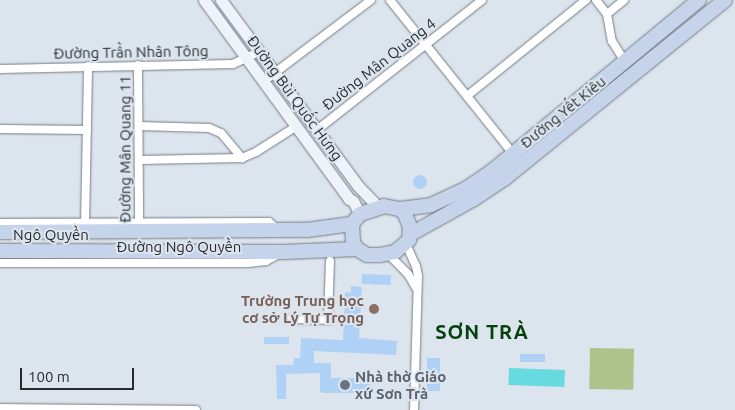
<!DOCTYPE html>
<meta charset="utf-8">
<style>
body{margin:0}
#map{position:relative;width:735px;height:410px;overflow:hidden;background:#dce5ee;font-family:Ubuntu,sans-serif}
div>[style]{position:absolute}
.green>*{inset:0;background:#aec28b;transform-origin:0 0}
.water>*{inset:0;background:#66dadf;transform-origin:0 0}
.building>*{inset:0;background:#afd1f6;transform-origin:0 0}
.round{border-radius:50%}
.roads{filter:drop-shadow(0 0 1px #757d85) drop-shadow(0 0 1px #757d85)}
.street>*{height:8px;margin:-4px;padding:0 4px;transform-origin:4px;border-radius:4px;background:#fff}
.secondary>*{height:11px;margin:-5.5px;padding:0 5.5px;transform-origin:5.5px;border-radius:5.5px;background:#eef2f9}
.highway>*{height:14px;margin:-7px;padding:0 7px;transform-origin:7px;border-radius:7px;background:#c5d4ea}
.dots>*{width:14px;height:14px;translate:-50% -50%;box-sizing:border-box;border:2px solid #dce5ee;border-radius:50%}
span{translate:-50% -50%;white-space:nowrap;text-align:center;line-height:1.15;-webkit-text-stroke:4px #dce5ee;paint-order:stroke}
.street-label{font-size:15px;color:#272b2e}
.education-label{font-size:15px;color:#785e54;font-weight:700}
.right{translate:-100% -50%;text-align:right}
.worship-label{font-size:15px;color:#5b616d;font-weight:700}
.left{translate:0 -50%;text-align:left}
.district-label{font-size:20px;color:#05410c;font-weight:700;letter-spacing:1px}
.scale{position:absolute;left:20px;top:368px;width:114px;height:22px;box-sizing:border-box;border:2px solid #272b2e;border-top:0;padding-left:6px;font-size:15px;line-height:18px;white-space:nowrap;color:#272b2e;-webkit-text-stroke:4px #dce5ee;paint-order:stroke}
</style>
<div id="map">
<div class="green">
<div style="left:590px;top:348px;width:44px;height:41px;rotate:1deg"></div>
</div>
<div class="water">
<div style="left:509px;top:368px;width:56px;height:17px;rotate:2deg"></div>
</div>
<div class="building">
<div class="round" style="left:413px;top:175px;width:14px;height:14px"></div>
<div style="left:362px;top:274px;width:29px;height:10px;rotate:2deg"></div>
<div style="clip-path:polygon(351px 286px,362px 287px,359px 338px,397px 341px,396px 355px,314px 351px,314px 363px,331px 363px,331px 378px,368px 378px,368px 382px,371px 382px,369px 393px,324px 393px,320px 392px,320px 373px,286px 374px,286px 399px,277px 399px,276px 365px,293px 365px,294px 358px,300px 358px,301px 338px,343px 340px,345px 292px,351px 293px)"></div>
<div style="left:264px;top:337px;width:25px;height:7px"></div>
<div style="left:520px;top:354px;width:25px;height:8px"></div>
<div style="left:427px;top:358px;width:13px;height:33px"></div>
</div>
<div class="roads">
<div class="street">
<div style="left:390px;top:0;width:198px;rotate:51.3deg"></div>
<div style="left:596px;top:0;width:18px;rotate:52deg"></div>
<div style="left:607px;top:14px;width:27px;rotate:80deg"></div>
<div style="left:612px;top:41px;width:25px;rotate:58deg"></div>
<div style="left:607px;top:14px;width:22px;rotate:-39deg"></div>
<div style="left:138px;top:65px;width:161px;rotate:89.6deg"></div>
<div style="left:0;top:69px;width:233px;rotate:-1.2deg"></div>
<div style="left:233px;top:64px;width:29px;rotate:-25deg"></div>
<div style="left:264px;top:81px;width:134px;rotate:-37.1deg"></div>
<div style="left:467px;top:96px;width:153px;rotate:-38.9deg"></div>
<div style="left:139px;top:126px;width:70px;rotate:1.6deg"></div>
<div style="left:209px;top:128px;width:13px;rotate:23deg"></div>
<div style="left:221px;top:133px;width:33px;rotate:50deg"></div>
<div style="left:0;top:129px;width:87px;rotate:0.7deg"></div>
<div style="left:317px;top:130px;width:210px;rotate:-38.2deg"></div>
<div style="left:140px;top:160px;width:102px;rotate:-1.1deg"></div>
<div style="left:242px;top:158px;width:15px;rotate:-23deg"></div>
<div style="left:256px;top:152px;width:49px;rotate:-32.4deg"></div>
<div style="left:0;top:223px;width:269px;rotate:-0.2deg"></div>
<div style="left:269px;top:222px;width:11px;rotate:41deg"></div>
<div style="left:85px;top:226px;width:160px;rotate:-88.9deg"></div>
<div style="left:406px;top:244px;width:24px;rotate:66deg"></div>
<div style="left:416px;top:266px;width:10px;rotate:79deg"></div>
<div style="left:418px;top:276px;width:134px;rotate:91.7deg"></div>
<div style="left:388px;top:254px;width:28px;rotate:45deg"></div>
<div style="left:408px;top:274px;width:16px;rotate:60deg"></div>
<div style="left:0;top:263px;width:248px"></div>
<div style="left:248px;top:263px;width:18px;rotate:-6deg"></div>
<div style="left:266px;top:261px;width:15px;rotate:-28deg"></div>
<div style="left:289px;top:319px;width:39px;rotate:1deg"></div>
<div style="left:328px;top:320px;width:59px;rotate:-88.1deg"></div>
<div style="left:0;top:408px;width:196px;rotate:0.6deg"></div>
</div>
<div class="secondary">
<div style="left:204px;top:0;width:246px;rotate:53.9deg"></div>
<div style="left:349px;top:199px;width:4px;rotate:27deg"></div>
<div style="left:353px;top:201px;width:15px;rotate:62deg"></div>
<div style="left:221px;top:0;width:231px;rotate:53.6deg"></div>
<div style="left:358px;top:186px;width:28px;rotate:46deg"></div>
</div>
<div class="highway">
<div style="left:384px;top:206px;width:16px;rotate:11deg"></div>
<div style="left:400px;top:209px;width:7px;rotate:45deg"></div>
<div style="left:405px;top:214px;width:14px;rotate:69deg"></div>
<div style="left:410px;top:227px;width:13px;rotate:94deg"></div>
<div style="left:409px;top:240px;width:18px;rotate:139deg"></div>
<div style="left:395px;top:252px;width:16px;rotate:169deg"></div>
<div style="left:379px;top:255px;width:12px;rotate:180deg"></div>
<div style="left:367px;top:255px;width:12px;rotate:-149deg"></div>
<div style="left:357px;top:249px;width:8px;rotate:-120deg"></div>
<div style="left:353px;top:242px;width:18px;rotate:-93deg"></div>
<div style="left:352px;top:224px;width:13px;rotate:-51deg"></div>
<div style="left:360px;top:214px;width:25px;rotate:-18deg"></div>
<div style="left:400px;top:209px;width:31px;rotate:-7deg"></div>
<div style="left:431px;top:205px;width:40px;rotate:-25deg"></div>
<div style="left:467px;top:188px;width:29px;rotate:-34deg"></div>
<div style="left:491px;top:172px;width:270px;rotate:-39.6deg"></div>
<div style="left:0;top:232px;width:307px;rotate:-0.4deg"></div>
<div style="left:307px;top:230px;width:45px;rotate:-7.6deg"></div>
<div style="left:411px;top:234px;width:72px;rotate:-29.1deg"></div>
<div style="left:474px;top:199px;width:36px;rotate:-34deg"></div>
<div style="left:504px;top:179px;width:284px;rotate:-39deg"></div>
<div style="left:0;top:251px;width:282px;rotate:0.2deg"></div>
<div style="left:282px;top:252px;width:75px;rotate:-2.3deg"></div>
</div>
</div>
<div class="dots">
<div style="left:374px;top:309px;background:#8d6e63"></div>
<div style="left:345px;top:385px;background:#6b7280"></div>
</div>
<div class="street-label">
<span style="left:131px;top:52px;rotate:-1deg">Đường Trần Nhân Tông</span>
<span style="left:379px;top:64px;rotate:-38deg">Đường Mân Quang 4</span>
<span style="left:295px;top:98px;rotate:54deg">Đường Bùi Quốc Hưng</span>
<span style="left:563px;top:112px;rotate:-39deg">Đường Yết Kiêu</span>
<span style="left:125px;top:149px;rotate:-90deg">Đường Mân Quang 11</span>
<span style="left:51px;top:235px">Ngô Quyền</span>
<span style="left:179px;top:247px">Đường Ngô Quyền</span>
</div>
<div class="education-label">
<span class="right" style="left:364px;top:309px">Trường Trung học<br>cơ sở Lý Tự Trọng</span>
</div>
<div class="worship-label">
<span class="left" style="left:355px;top:385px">Nhà thờ Giáo<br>xứ Sơn Trà</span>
</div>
<div class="district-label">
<span style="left:482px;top:331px">SƠN TRÀ</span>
</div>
<div class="scale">100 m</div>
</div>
